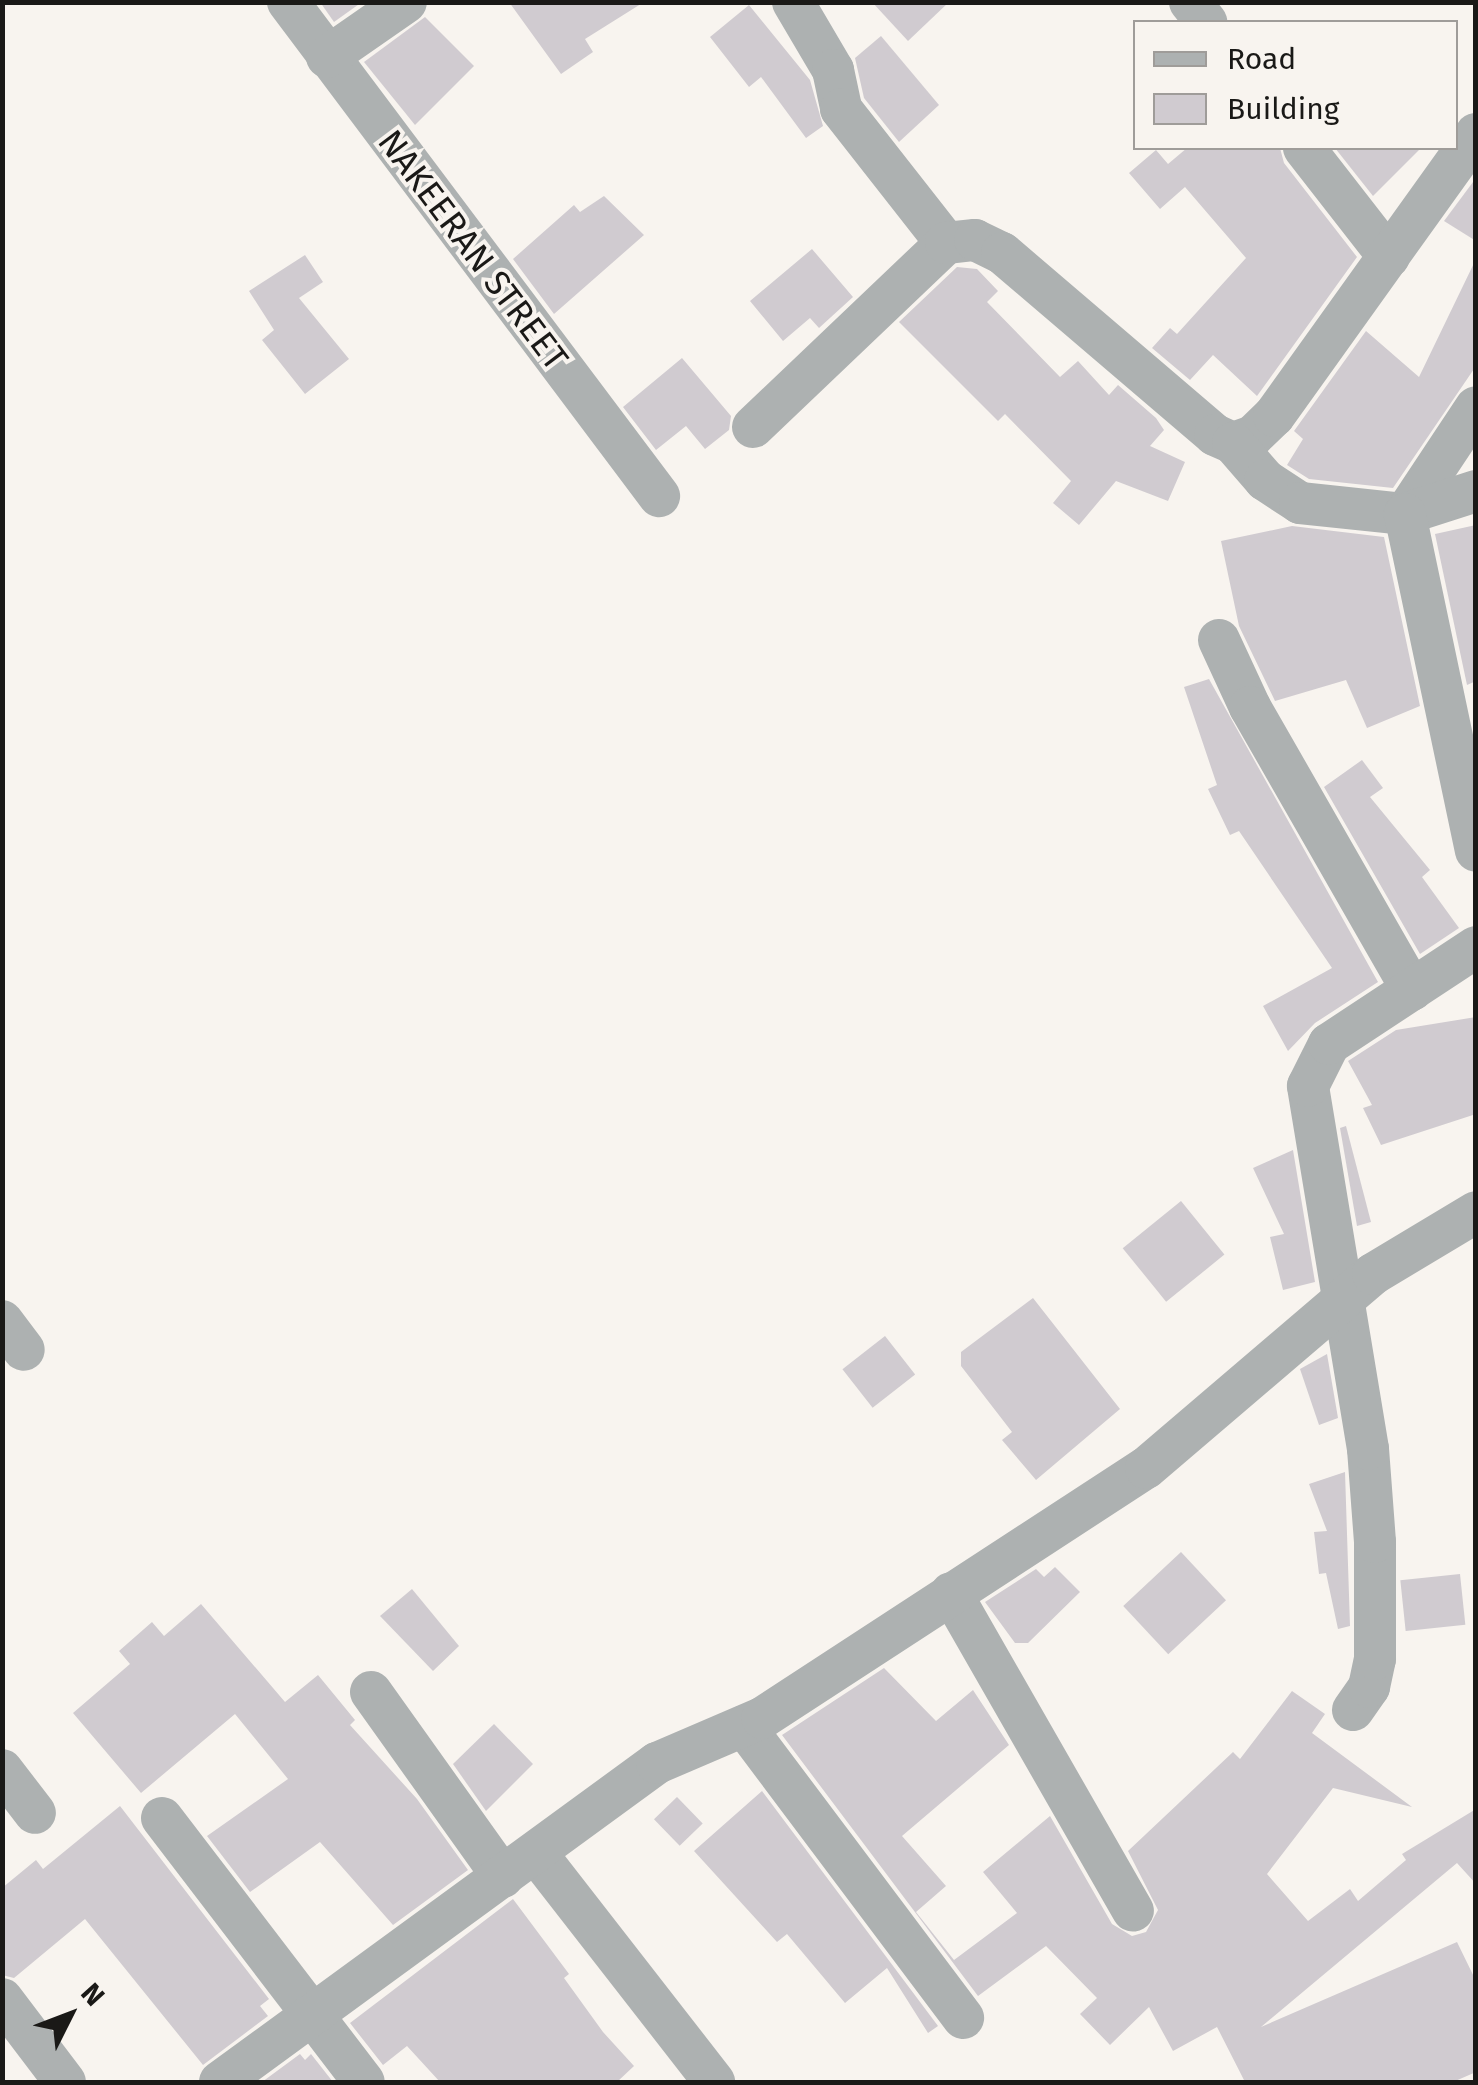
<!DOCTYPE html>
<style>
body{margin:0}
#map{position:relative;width:1478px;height:2085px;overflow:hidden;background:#f8f4ef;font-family:"Fira Sans",sans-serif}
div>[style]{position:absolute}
.building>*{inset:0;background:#d0cbd0;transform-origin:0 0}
.minor>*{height:42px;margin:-21px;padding:0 21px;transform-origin:21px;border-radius:21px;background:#adb1b1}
span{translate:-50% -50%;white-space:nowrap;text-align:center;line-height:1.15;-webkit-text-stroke:8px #f8f4ef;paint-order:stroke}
.street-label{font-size:35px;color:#1a1917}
.frame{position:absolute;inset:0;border:5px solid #1a1917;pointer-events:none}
.legend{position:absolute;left:1133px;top:20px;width:325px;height:130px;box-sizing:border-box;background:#f8f4ef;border:2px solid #9f9c99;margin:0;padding:12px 18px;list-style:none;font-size:30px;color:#1a1917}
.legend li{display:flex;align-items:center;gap:20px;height:50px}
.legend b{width:50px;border:2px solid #9f9c99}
.north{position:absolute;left:20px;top:1965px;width:100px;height:100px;-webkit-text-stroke:8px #f8f4ef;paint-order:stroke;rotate:48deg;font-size:28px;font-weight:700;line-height:40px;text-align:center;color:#1a1917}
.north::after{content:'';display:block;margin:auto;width:35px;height:45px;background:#1a1917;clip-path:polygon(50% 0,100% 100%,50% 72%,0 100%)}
</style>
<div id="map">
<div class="building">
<div style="clip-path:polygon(320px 2px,362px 2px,334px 22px)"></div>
<div style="clip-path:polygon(509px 2px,644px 2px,585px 39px,593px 52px,561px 74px)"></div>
<div style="clip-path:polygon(872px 2px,949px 2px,908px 41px)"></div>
<div style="clip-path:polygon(749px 5px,810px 80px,823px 126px,806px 138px,761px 77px,749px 87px,710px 37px)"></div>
<div style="clip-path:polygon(425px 17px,474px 66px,415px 125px,364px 62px)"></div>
<div style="clip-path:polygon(881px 36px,939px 105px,899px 142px,864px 98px,855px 58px)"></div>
<div style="clip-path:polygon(1187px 148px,1280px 148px,1284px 163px,1357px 257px,1257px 396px,1213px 355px,1190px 380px,1152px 348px,1170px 328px,1177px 334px,1246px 258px,1185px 187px,1160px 209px,1129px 173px,1156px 150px,1168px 164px)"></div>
<div style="clip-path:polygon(1335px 148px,1421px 148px,1373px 196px)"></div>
<div style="clip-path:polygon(1476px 178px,1476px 241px,1444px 221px)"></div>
<div style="clip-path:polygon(604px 196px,644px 235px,554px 314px,513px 259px,574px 205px,580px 212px)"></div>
<div style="clip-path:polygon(812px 249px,853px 297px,819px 328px,810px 318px,783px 341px,750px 301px)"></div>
<div style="clip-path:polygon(305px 255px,323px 282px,299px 298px,349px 359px,305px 394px,262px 340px,274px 330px,249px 291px)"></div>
<div style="clip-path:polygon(1476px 259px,1476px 366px,1393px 488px,1309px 479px,1287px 465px,1303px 439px,1294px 431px,1366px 331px,1419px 377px)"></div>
<div style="clip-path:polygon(957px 267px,977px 269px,998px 291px,987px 302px,1060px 377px,1078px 361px,1109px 395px,1118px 385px,1156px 418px,1164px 430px,1150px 446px,1185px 462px,1168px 501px,1116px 481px,1079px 525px,1053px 503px,1071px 481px,1005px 414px,998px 421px,899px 322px)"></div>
<div style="clip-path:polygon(682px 358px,731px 416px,729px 430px,705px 449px,686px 426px,656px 450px,623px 407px)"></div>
<div style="clip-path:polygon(1476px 525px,1476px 681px,1467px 685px,1435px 534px)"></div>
<div style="clip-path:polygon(1292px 526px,1384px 537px,1420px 706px,1367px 728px,1346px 680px,1275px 701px,1239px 626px,1221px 541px)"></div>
<div style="clip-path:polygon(1209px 679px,1378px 982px,1315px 1023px,1288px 1051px,1263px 1006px,1332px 968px,1239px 831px,1230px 835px,1208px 789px,1217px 785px,1184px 687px)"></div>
<div style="clip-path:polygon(1362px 760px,1383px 788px,1370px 797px,1430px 870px,1422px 877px,1459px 928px,1420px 954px,1324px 787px)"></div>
<div style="clip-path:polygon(1476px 1017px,1476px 1114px,1381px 1145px,1363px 1108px,1372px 1105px,1348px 1061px,1396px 1030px)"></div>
<div style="clip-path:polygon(1346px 1126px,1371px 1222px,1357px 1226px,1340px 1128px)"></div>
<div style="clip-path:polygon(1293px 1150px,1315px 1282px,1283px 1290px,1270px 1237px,1284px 1234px,1253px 1168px)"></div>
<div style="left:1181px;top:1201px;width:69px;height:75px;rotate:51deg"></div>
<div style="clip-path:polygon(1033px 1298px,1120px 1409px,1036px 1480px,1002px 1440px,1012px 1432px,961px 1366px,961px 1352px)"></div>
<div style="left:885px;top:1336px;width:49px;height:54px;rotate:52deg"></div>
<div style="clip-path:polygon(1327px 1354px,1338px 1418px,1319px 1425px,1300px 1369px)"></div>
<div style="clip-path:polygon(1345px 1472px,1350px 1626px,1338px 1629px,1326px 1573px,1319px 1574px,1314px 1532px,1327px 1531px,1309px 1484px)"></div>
<div style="left:1181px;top:1552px;width:66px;height:79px;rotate:47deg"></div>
<div style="clip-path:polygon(1055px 1567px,1080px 1592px,1028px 1643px,1015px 1643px,985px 1602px,1036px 1569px,1044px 1577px)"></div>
<div style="left:1460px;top:1574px;width:51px;height:60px;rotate:84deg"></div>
<div style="clip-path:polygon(412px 1589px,459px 1646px,433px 1671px,380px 1616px)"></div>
<div style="clip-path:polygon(201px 1604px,285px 1702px,318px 1675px,355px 1720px,350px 1725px,417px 1799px,468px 1870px,393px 1925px,320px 1842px,250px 1892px,207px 1836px,288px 1779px,235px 1714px,141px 1793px,73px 1713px,130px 1664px,119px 1651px,152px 1622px,164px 1636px)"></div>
<div style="clip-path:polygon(884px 1668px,936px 1721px,973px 1690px,1009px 1745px,902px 1836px,946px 1886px,916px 1912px,954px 1960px,1017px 1913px,983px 1872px,1050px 1816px,1112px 1924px,1132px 1936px,1146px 1932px,1158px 1910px,1128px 1851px,1233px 1752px,1240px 1759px,1292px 1691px,1325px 1714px,1312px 1733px,1412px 1807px,1333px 1788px,1267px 1874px,1308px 1921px,1350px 1889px,1358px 1901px,1406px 1860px,1402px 1854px,1476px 1809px,1476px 1884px,1457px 1863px,1261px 2027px,1457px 1942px,1476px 1981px,1476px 2072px,1453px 2082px,1245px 2082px,1217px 2027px,1173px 2051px,1149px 2007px,1110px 2045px,1080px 2014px,1097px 1998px,1046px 1946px,978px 1996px,782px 1735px)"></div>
<div style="clip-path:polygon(494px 1724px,533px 1764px,486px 1811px,453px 1764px)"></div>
<div style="clip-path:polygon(762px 1791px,938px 2026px,928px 2033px,887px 1968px,845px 2003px,787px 1934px,777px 1942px,694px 1851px)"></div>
<div style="left:677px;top:1797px;width:37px;height:32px;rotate:46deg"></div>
<div style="clip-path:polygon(120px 1806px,269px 1999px,260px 2006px,268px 2016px,203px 2065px,85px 1919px,14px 1978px,2px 1975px,2px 1888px,36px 1860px,43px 1869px)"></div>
<div style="clip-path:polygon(513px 1899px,569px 1974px,564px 1978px,603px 2032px,634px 2066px,617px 2082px,440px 2082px,407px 2046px,383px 2065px,350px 2023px)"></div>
<div style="clip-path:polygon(300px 2054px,305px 2060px,311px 2054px,333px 2082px,262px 2082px)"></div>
</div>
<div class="minor">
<div style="left:288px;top:2px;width:618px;rotate:53.09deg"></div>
<div style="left:793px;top:2px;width:79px;rotate:59.5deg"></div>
<div style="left:833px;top:70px;width:40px;rotate:78deg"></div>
<div style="left:841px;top:109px;width:170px;rotate:51.9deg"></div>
<div style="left:1190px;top:2px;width:26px;rotate:51deg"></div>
<div style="left:327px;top:57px;width:96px;rotate:-34.8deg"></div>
<div style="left:1304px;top:148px;width:138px;rotate:52.1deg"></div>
<div style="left:753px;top:427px;width:267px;rotate:-43.6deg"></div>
<div style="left:946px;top:243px;width:29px;rotate:-6deg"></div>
<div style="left:975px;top:240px;width:30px;rotate:26deg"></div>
<div style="left:1002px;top:253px;width:280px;rotate:40.5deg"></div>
<div style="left:1215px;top:435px;width:20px;rotate:24deg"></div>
<div style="left:1233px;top:443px;width:21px;rotate:-19deg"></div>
<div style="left:1253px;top:436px;width:29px;rotate:-44deg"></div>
<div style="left:1274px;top:416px;width:347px;rotate:-54.4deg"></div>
<div style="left:1233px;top:443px;width:49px;rotate:49.1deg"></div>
<div style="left:1265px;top:480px;width:42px;rotate:33.3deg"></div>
<div style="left:1300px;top:503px;width:106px;rotate:6deg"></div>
<div style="left:1405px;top:514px;width:128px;rotate:-56.4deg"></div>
<div style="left:1476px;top:491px;width:75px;rotate:162.1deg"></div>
<div style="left:1405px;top:514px;width:344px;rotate:78.1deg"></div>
<div style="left:1219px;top:640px;width:74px;rotate:65.2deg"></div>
<div style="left:1250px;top:707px;width:326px;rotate:60.2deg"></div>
<div style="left:2px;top:1321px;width:36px;rotate:53deg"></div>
<div style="left:951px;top:1593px;width:366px;rotate:60.2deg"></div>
<div style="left:371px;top:1692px;width:227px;rotate:54.5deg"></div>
<div style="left:1353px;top:1710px;width:28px;rotate:-55deg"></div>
<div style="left:1369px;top:1687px;width:29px;rotate:-78deg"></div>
<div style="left:1375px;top:1659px;width:117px;rotate:-90deg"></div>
<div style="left:1375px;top:1542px;width:93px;rotate:-94.3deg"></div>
<div style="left:1368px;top:1449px;width:368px;rotate:-99.4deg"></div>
<div style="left:1308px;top:1086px;width:47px;rotate:-63.4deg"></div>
<div style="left:1329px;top:1044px;width:176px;rotate:-33.4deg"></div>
<div style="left:744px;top:1726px;width:365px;rotate:53.1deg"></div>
<div style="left:2px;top:1770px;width:54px;rotate:52.5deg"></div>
<div style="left:162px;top:1818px;width:332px;rotate:52.6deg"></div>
<div style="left:536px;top:1853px;width:290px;rotate:52.1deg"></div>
<div style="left:2px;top:1999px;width:104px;rotate:52.8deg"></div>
<div style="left:220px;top:2082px;width:541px;rotate:-36.13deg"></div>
<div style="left:657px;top:1763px;width:114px;rotate:-23.2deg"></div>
<div style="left:762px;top:1718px;width:458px;rotate:-33.1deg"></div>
<div style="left:1146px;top:1468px;width:299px;rotate:-40.5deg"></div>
<div style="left:1373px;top:1274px;width:120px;rotate:-31deg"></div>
</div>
<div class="street-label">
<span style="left:473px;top:250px;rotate:53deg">NAKEERAN STREET</span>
</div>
<div class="frame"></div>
<ul class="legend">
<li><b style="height:12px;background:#adb1b1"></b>Road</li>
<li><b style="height:28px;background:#d0cbd0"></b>Building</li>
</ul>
<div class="north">N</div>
</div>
